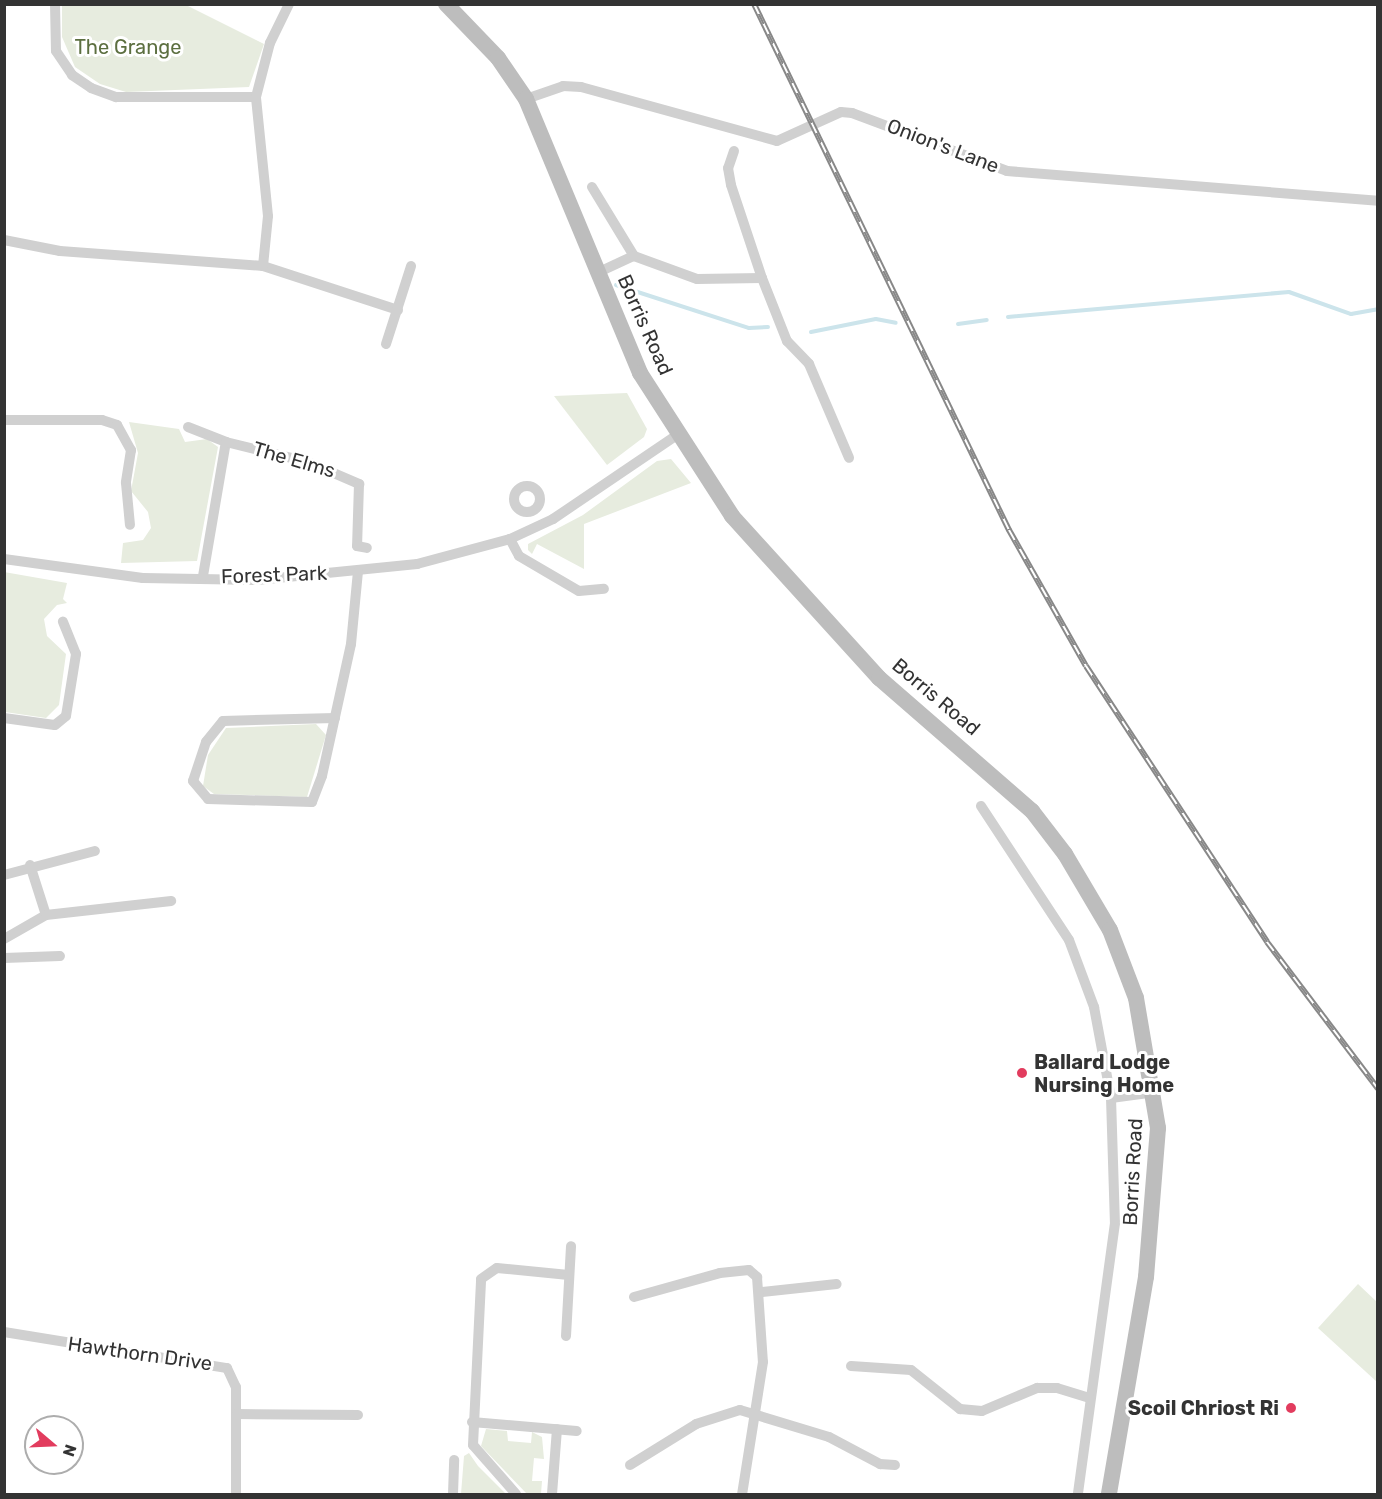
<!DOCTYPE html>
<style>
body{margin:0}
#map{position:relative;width:1382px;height:1499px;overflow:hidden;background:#fff;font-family:Rubik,sans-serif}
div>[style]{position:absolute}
.green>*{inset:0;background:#e7ecdf}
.stream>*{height:4px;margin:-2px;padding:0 2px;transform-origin:2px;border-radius:2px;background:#cce4eb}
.street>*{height:10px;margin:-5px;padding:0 5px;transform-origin:5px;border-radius:5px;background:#d0d0d0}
.street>.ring{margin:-5px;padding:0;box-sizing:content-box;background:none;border:10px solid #d0d0d0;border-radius:50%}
.secondary>*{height:16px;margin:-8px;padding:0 8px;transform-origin:8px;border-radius:8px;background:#bdbdbd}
.rail>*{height:6px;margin-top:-3px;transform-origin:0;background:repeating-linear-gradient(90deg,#fff 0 11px,#888 0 22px);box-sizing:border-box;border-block:2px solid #888}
.dots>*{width:16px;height:16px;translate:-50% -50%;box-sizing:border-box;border:3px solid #fff;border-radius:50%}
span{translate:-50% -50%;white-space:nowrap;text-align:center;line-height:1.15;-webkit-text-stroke:6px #fff;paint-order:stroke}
.park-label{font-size:20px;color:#5c6f40}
.street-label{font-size:20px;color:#333}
.poi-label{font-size:20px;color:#333;font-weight:700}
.left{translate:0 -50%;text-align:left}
.right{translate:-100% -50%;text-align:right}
.frame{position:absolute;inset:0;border:6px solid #333;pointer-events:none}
.north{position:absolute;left:24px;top:1415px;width:60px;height:60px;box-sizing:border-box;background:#fff;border:2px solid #adadad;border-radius:50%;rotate:109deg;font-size:16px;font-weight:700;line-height:24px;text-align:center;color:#333}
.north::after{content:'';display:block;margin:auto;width:21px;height:27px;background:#e23c5e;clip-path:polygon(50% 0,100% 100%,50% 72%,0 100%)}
</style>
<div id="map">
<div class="green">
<div style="clip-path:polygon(62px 5px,186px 5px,264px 44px,249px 87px,126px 92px,100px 84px,75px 67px,62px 37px)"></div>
<div style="clip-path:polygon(627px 393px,647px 429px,644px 437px,607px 465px,554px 396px)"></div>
<div style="clip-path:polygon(129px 422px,179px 429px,185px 442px,207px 439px,218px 447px,197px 561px,121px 563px,123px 543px,143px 540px,151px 528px,148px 512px,131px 491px,138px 453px)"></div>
<div style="clip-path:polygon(671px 459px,691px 483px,584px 524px,584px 569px,537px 544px,532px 554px,528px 550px,528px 544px,583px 515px,657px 461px)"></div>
<div style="clip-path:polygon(4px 572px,67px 583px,63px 599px,67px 603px,57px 605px,44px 619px,47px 636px,66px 654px,59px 705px,46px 718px,5px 712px)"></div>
<div style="clip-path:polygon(316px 724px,326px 735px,307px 797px,214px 794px,203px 786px,208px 755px,226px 728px)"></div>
<div style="clip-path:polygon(1358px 1284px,1377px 1302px,1377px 1382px,1318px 1328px)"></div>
<div style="clip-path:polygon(486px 1429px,507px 1431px,508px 1441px,531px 1443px,532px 1432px,542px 1437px,544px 1459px,534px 1458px,532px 1481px,542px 1481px,541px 1494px,527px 1494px,481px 1446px)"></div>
<div style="clip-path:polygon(469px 1453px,478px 1466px,506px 1494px,461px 1494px,464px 1456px)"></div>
</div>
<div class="stream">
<div style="left:616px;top:285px;width:140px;rotate:17.9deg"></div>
<div style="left:749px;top:328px;width:19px;rotate:-3deg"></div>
<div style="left:1008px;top:317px;width:282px;rotate:-5.1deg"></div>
<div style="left:1289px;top:292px;width:66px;rotate:19.5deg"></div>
<div style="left:1351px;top:314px;width:27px;rotate:-10deg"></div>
<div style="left:958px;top:324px;width:29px;rotate:-8deg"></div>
<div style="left:811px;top:332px;width:66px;rotate:-11.3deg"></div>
<div style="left:876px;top:319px;width:20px;rotate:11deg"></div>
</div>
<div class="street">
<div style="left:55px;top:4px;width:47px;rotate:88.8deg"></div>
<div style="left:56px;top:51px;width:29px;rotate:56deg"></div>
<div style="left:72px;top:75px;width:23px;rotate:34deg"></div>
<div style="left:91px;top:88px;width:27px;rotate:20deg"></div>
<div style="left:116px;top:97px;width:140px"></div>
<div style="left:526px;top:99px;width:39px;rotate:-19deg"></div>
<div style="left:563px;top:86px;width:18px;rotate:3deg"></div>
<div style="left:581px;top:87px;width:203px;rotate:15.4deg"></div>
<div style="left:777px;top:141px;width:70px;rotate:-24.4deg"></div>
<div style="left:841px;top:112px;width:11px;rotate:5deg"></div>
<div style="left:852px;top:113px;width:165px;rotate:20.5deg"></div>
<div style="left:1007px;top:171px;width:372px;rotate:4.6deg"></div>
<div style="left:734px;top:151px;width:18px;rotate:109deg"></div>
<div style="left:728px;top:168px;width:17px;rotate:80deg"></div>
<div style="left:731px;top:185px;width:98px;rotate:71.6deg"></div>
<div style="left:762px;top:278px;width:68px;rotate:68.4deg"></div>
<div style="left:787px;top:341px;width:32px;rotate:46deg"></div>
<div style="left:809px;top:364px;width:102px;rotate:66.9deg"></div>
<div style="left:592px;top:187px;width:81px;rotate:58.7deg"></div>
<div style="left:4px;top:240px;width:57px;rotate:11.1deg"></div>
<div style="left:60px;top:251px;width:204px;rotate:4.2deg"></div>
<div style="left:263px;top:266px;width:142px;rotate:18.1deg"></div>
<div style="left:263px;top:266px;width:50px;rotate:-84.3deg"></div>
<div style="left:268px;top:216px;width:120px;rotate:-95.8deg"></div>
<div style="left:256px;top:97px;width:56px;rotate:-75.5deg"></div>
<div style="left:270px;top:43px;width:43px;rotate:-64deg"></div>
<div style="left:599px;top:272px;width:38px;rotate:-25deg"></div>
<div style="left:634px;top:256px;width:67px;rotate:20.1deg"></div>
<div style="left:697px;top:279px;width:65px;rotate:-0.9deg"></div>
<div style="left:386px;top:344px;width:82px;rotate:-72.2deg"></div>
<div style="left:4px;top:420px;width:98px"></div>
<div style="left:102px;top:420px;width:16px;rotate:18deg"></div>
<div style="left:117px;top:425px;width:29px;rotate:61deg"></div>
<div style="left:131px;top:450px;width:33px;rotate:99deg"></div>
<div style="left:126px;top:483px;width:42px;rotate:84.6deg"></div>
<div style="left:188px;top:427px;width:41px;rotate:21.5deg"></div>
<div class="ring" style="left:514px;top:486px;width:16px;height:16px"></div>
<div style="left:510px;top:539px;width:19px;rotate:62deg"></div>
<div style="left:519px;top:556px;width:69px;rotate:30.3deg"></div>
<div style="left:579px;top:591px;width:25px;rotate:-5deg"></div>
<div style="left:4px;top:559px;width:140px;rotate:7.8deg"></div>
<div style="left:143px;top:578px;width:114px;rotate:1deg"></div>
<div style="left:257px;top:580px;width:161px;rotate:-5.7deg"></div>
<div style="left:417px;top:564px;width:96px;rotate:-15deg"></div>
<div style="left:510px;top:539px;width:47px;rotate:-24.9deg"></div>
<div style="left:553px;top:519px;width:150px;rotate:-34.1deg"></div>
<div style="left:203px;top:576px;width:136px;rotate:-80.3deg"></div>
<div style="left:226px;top:442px;width:84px;rotate:13.7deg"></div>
<div style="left:308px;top:462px;width:56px;rotate:23.3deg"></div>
<div style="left:359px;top:484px;width:62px;rotate:91.8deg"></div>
<div style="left:357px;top:546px;width:10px;rotate:11deg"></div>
<div style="left:4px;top:718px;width:51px;rotate:7.8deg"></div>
<div style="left:55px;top:725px;width:14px;rotate:-39deg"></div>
<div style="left:66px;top:716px;width:63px;rotate:-80.8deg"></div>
<div style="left:76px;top:654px;width:35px;rotate:-112deg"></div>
<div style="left:335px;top:718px;width:112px;rotate:178.5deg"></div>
<div style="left:223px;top:721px;width:27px;rotate:129deg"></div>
<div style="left:206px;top:742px;width:41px;rotate:108.4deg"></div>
<div style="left:193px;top:781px;width:23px;rotate:50deg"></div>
<div style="left:208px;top:799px;width:104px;rotate:1.7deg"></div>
<div style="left:312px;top:802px;width:28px;rotate:-69deg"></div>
<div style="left:322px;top:776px;width:135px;rotate:-77.6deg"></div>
<div style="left:351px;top:644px;width:73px;rotate:-84.5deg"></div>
<div style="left:981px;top:806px;width:160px;rotate:56.7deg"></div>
<div style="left:1069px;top:940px;width:72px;rotate:69.5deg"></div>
<div style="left:1094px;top:1007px;width:93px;rotate:79.4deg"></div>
<div style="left:1111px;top:1098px;width:125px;rotate:88.2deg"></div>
<div style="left:1115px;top:1223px;width:274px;rotate:97.8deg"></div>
<div style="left:30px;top:865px;width:52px;rotate:72.3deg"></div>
<div style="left:4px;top:875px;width:94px;rotate:-14.8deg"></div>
<div style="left:4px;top:939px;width:48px;rotate:-29.7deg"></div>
<div style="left:46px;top:915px;width:126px;rotate:-6.4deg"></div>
<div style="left:4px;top:958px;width:56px;rotate:-2deg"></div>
<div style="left:1111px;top:1098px;width:45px;rotate:-7.6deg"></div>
<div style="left:762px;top:1292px;width:75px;rotate:-6.1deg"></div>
<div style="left:634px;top:1297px;width:89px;rotate:-15.6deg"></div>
<div style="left:720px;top:1273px;width:29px;rotate:-6deg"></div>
<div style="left:749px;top:1270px;width:11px;rotate:41deg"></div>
<div style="left:757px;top:1277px;width:85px;rotate:86deg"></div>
<div style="left:763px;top:1362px;width:134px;rotate:99deg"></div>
<div style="left:4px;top:1332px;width:226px;rotate:9.2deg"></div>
<div style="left:227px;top:1368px;width:21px;rotate:65deg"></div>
<div style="left:236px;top:1387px;width:107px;rotate:90deg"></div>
<div style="left:566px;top:1336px;width:90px;rotate:-86.8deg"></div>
<div style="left:851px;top:1366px;width:60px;rotate:3.8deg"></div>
<div style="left:911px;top:1370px;width:63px;rotate:38.5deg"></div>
<div style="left:960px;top:1409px;width:22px;rotate:5deg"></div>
<div style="left:982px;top:1411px;width:60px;rotate:-22.7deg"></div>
<div style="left:1037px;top:1388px;width:20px"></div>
<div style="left:1057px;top:1388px;width:34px;rotate:17deg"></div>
<div style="left:237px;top:1414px;width:121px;rotate:0.5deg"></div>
<div style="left:472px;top:1422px;width:105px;rotate:4.9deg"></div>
<div style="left:630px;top:1465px;width:78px;rotate:-31.8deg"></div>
<div style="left:696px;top:1424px;width:46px;rotate:-17.7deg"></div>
<div style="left:740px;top:1410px;width:93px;rotate:16.9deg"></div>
<div style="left:829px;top:1437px;width:58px;rotate:27.9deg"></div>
<div style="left:880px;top:1464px;width:15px;rotate:4deg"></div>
<div style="left:453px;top:1494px;width:34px;rotate:-88deg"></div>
<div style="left:516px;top:1494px;width:65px;rotate:-131.3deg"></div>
<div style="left:473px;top:1445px;width:166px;rotate:-87.2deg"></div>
<div style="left:481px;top:1279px;width:19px;rotate:-35deg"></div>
<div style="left:497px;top:1268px;width:72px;rotate:5.6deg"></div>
<div style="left:552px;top:1494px;width:65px;rotate:-85.6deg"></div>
</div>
<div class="secondary">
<div style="left:446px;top:4px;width:75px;rotate:46.1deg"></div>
<div style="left:498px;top:58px;width:50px;rotate:55.7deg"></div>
<div style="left:526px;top:99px;width:297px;rotate:67.4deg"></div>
<div style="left:640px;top:373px;width:170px;rotate:57.2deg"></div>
<div style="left:732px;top:516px;width:219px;rotate:47.8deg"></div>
<div style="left:879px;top:678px;width:203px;rotate:41deg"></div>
<div style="left:1032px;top:811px;width:54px;rotate:52.5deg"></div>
<div style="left:1065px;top:854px;width:88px;rotate:59.4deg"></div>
<div style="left:1110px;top:930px;width:73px;rotate:69.1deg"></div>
<div style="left:1136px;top:998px;width:132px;rotate:80.4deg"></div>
<div style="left:1158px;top:1128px;width:149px;rotate:94.6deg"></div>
<div style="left:1146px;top:1277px;width:220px;rotate:99.7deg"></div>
</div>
<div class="rail">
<div style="left:754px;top:4px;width:585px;rotate:64.14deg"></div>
<div style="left:1009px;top:530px;width:156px;rotate:60.5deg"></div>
<div style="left:1086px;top:666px;width:330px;rotate:56.7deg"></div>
<div style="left:1267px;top:942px;width:184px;rotate:52.9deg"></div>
</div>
<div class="dots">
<div style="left:1022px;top:1073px;background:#e23c5e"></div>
<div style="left:1291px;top:1408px;background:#e23c5e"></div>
</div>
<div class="park-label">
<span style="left:128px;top:47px">The Grange</span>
</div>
<div class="street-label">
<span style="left:943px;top:146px;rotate:21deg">Onion's Lane</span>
<span style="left:645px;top:325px;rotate:66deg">Borris Road</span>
<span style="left:294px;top:460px;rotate:16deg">The Elms</span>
<span style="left:274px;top:575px;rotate:-2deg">Forest Park</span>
<span style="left:936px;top:697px;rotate:40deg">Borris Road</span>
<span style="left:1133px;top:1172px;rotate:-87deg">Borris Road</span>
<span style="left:140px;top:1354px;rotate:8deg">Hawthorn Drive</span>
</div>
<div class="poi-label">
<span class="left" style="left:1034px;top:1074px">Ballard Lodge<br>Nursing Home</span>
<span class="right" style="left:1279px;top:1408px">Scoil Chriost Ri</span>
</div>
<div class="frame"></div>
<div class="north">N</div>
</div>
